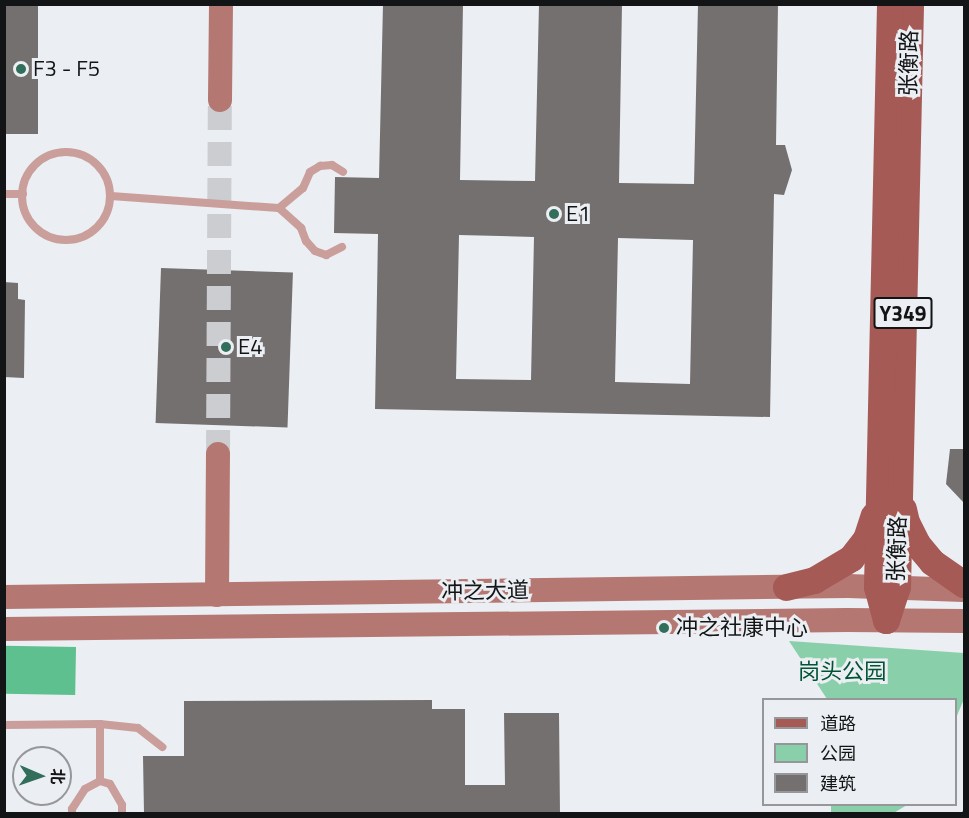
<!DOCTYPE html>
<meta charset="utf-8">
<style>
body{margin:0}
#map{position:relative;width:969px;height:818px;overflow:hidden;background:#ebeef2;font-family:"Titillium Web","Noto Sans SC",sans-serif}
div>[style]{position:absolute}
.green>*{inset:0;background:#89cfaa}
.forest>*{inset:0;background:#5ebf8f;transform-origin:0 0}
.stream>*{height:5px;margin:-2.5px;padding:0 2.5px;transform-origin:2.5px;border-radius:2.5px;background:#55a8e1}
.building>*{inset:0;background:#74706f;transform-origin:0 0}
.secondary-tunnel>*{height:24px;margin-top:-12px;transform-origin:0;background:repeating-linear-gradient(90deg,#cbcdd1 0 24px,transparent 0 36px)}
.lane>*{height:8px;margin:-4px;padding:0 4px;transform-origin:4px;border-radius:4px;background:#ca9e9a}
.lane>.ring{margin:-4px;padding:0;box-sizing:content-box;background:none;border:8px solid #ca9e9a;border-radius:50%}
.secondary>*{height:24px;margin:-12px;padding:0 12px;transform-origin:12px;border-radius:12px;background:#b57772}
.primary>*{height:27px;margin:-13.5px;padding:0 13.5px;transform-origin:13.5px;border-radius:13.5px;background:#a55a55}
.dots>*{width:16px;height:16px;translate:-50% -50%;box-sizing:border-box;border:3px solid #ebeef2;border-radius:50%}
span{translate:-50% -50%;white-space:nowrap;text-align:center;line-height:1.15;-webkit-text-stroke:6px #ebeef2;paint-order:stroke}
.shield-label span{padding:2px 4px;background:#ebeef2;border:2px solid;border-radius:4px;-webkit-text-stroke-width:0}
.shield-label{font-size:21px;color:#131415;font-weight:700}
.street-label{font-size:22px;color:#131415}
.poi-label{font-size:22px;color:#131415}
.left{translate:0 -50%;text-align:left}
.park-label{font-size:22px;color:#015334}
.frame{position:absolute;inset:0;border:6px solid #131415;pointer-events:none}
.legend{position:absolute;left:762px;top:698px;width:195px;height:108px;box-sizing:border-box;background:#ebeef2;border:2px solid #95979a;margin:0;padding:8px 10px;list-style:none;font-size:18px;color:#131415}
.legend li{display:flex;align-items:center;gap:12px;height:30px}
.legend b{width:30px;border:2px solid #95979a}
.north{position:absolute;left:12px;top:746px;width:60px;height:60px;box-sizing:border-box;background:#ebeef2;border:2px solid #95979a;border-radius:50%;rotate:92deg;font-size:16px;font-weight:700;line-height:24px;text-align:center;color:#131415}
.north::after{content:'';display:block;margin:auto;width:21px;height:27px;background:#326e59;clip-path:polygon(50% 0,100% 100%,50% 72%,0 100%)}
</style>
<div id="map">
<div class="green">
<div style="clip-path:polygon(789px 641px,964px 653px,964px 699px,956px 718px,956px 700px,827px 699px)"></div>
<div style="clip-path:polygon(831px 805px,831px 804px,907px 805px,892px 814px,831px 813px)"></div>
</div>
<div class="forest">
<div style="left:76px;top:647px;width:48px;height:71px;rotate:91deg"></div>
</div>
<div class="stream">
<div style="left:963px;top:814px;width:2px;rotate:-63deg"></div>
</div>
<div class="building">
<div style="left:4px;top:4px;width:34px;height:130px"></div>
<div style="clip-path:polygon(evenodd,383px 4px,463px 4px,460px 180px,535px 181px,539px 4px,622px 4px,619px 183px,694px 184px,698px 4px,778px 4px,776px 145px,785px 145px,792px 170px,784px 195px,774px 194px,770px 417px,375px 409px,378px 234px,334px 233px,335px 177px,379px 178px,383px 4px,459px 235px,534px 237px,531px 380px,456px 379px,459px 235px,383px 4px,618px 238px,693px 240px,690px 384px,615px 382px,618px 238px)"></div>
<div style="left:161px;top:268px;width:132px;height:155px;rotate:2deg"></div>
<div style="clip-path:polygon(4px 282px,18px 283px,18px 299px,25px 300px,24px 378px,4px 377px)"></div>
<div style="clip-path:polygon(950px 449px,964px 449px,964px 503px,946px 484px)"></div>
<div style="clip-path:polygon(432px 700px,432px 709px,465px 709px,465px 785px,505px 785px,504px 713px,559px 713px,560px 813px,144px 813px,143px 756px,184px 756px,184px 701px)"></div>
</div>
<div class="secondary-tunnel">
<div style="left:218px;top:454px;width:354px;rotate:-89.7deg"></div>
</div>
<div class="lane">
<div class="ring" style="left:22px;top:152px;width:80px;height:80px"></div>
<div style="left:4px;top:194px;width:19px"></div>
<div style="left:111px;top:196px;width:168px;rotate:4.1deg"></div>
<div style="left:279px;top:208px;width:30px;rotate:42deg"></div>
<div style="left:301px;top:228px;width:14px;rotate:69deg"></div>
<div style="left:306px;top:241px;width:13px;rotate:48deg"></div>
<div style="left:315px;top:251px;width:12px;rotate:20deg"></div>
<div style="left:326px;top:255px;width:18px;rotate:-27deg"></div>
<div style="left:279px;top:208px;width:31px;rotate:-40deg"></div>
<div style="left:303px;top:188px;width:17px;rotate:-66deg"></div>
<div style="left:310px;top:172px;width:12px;rotate:-31deg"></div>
<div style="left:320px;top:166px;width:12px;rotate:-5deg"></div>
<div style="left:332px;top:165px;width:13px;rotate:32deg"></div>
<div style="left:4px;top:725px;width:96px;rotate:-0.6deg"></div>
<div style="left:100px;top:724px;width:38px;rotate:6deg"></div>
<div style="left:138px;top:728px;width:31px;rotate:38deg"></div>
<div style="left:100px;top:781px;width:10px;rotate:17deg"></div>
<div style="left:110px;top:784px;width:24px;rotate:60deg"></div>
<div style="left:122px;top:805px;width:9px;rotate:90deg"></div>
<div style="left:72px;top:814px;width:5px;rotate:-90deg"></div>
<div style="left:72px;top:809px;width:24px;rotate:-57deg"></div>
<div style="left:85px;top:789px;width:17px;rotate:-28deg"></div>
<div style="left:100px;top:781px;width:57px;rotate:-90deg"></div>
</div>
<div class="secondary">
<div style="left:220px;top:100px;width:96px;rotate:-89.4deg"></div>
<div style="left:217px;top:595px;width:141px;rotate:-89.6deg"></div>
<div style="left:4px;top:597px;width:844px;rotate:-0.75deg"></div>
<div style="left:848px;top:586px;width:116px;rotate:2deg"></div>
<div style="left:4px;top:629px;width:843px;rotate:-0.61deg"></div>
<div style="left:847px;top:620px;width:117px;rotate:0.5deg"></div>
</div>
<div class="primary">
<div style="left:903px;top:509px;width:13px;rotate:77deg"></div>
<div style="left:906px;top:522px;width:25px;rotate:63deg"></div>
<div style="left:917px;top:544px;width:23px;rotate:50deg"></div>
<div style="left:932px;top:562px;width:39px;rotate:35deg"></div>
<div style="left:786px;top:587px;width:29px;rotate:-14deg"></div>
<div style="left:814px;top:580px;width:43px;rotate:-30.7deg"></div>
<div style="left:851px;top:558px;width:24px;rotate:-52deg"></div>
<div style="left:866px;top:539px;width:25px;rotate:-72deg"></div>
<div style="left:886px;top:620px;width:35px;rotate:-72deg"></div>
<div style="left:897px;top:587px;width:583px;rotate:-88.72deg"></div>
<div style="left:886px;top:620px;width:34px;rotate:-105deg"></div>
<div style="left:877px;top:587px;width:583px;rotate:-88.72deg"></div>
</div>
<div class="dots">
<div style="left:21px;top:69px;background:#326e59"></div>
<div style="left:554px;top:214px;background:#326e59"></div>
<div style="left:226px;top:347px;background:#326e59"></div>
<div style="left:664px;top:628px;background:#326e59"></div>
</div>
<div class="shield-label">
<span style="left:903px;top:313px">Y349</span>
</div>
<div class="street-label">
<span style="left:909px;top:63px;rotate:-89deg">张衡路</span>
<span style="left:897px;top:549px;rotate:-88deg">张衡路</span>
<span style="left:485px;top:591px;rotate:-1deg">冲之大道</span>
</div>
<div class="poi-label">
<span class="left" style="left:33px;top:69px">F3 - F5</span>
<span class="left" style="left:566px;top:214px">E1</span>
<span class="left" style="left:238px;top:347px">E4</span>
<span class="left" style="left:676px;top:628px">冲之社康中心</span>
</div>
<div class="park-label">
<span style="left:842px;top:672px">岗头公园</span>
</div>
<div class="frame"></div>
<ul class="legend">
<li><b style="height:8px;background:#a55a55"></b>道路</li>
<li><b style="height:16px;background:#89cfaa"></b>公园</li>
<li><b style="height:16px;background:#74706f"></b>建筑</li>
</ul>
<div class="north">北</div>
</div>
